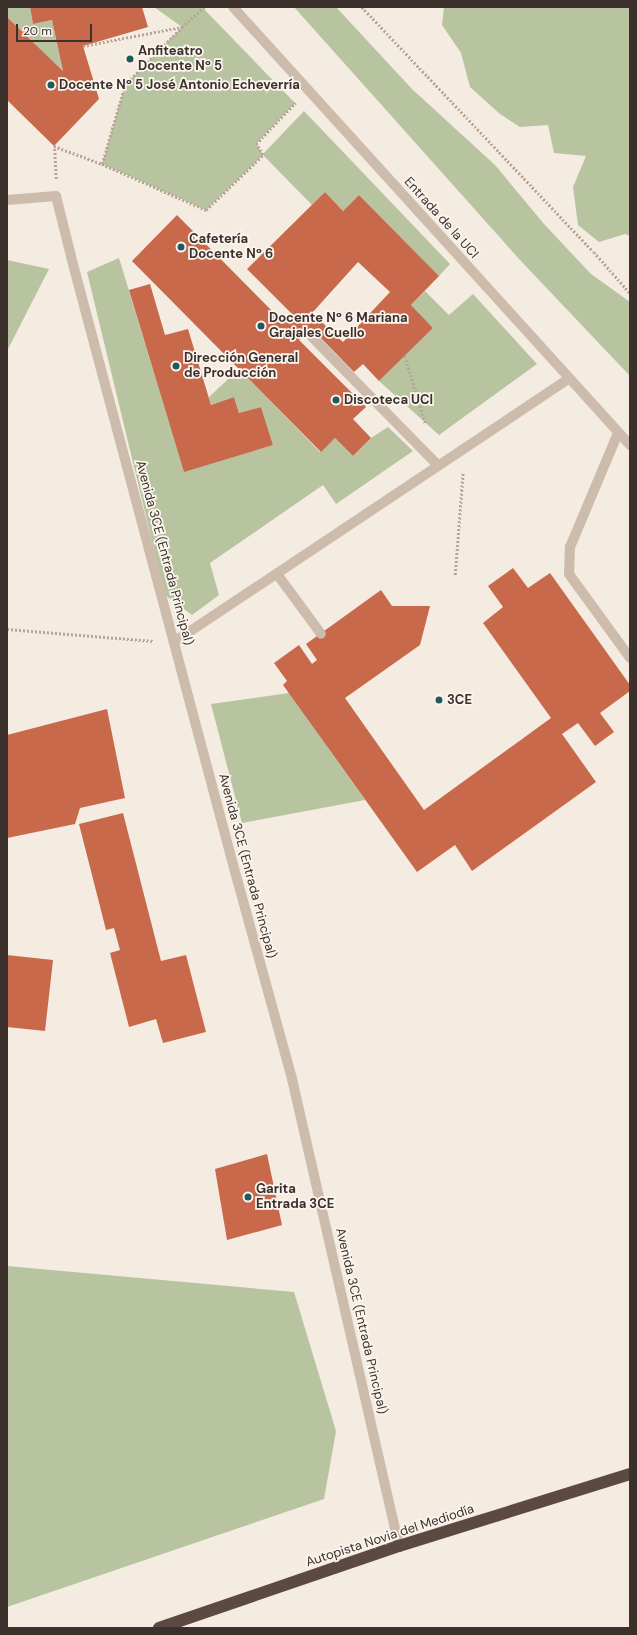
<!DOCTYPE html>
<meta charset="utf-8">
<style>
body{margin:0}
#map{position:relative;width:637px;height:1635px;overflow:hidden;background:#f4ebe1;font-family:"DM Sans",sans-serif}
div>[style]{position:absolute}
.green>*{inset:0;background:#b8c4a0}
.building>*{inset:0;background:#c8694b}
.path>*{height:2.5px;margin-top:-1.25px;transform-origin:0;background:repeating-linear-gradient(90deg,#b9a596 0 2px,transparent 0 4px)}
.minor>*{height:10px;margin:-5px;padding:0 5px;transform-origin:5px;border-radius:5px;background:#cdbbac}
.highway>*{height:12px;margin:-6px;padding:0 6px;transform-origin:6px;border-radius:6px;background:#5c4a42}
.dots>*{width:11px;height:11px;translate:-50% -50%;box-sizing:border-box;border:2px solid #fbf5ee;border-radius:50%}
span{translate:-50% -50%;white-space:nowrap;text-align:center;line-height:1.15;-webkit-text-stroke:3.5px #fbf5ee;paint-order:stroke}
.poi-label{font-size:13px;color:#3b302b;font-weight:700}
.left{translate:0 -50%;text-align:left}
.street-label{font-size:13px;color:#3b302b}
.frame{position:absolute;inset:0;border:8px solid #3b302b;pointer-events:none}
.scale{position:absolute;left:16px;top:24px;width:76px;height:18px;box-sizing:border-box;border:2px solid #3b302b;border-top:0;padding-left:5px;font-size:12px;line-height:14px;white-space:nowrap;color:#3b302b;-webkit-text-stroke:3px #fbf5ee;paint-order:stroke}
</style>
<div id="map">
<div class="green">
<div style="clip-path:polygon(7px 7px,30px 7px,33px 24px,52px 20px,63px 71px,7px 17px)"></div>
<div style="clip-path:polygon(154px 7px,202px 7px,295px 103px,256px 144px,263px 154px,304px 111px,450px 264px,439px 276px,359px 195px,343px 211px,325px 192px,312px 205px,263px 155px,206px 210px,102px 164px,125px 85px,182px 27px)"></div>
<div style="clip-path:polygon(294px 7px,336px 7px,412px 89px,495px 165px,544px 224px,591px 274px,630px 302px,630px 376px,520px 260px)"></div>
<div style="clip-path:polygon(444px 7px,630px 7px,630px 236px,625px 234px,599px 242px,578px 225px,573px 187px,586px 156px,554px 153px,548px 125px,520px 127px,500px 114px,470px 87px,461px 53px,442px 25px)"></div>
<div style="clip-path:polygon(119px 258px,184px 471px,273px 445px,261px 407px,239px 413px,234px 397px,211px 405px,209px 397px,239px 369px,320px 452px,335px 438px,353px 456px,371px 438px,388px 427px,413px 451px,336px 504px,323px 485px,210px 563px,219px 595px,192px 615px,165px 595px,87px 272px)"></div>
<div style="clip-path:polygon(7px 260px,49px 269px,7px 351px)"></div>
<div style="clip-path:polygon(425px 291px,449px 315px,473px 294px,537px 364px,439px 435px,379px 381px,433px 328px,411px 305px)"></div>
<div style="clip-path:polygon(289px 693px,365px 800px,242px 823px,211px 704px)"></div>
<div style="clip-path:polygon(7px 1266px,294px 1292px,336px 1431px,324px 1499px,7px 1607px)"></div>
</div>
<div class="building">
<div style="clip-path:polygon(30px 7px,142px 7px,148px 27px,83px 46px,99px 99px,54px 146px,7px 100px,7px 17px,63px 71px,52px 20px,33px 24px)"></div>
<div style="clip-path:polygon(evenodd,325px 192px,343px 211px,359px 195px,439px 276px,411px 305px,433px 328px,379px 381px,363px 364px,354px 372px,311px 328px,299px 340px,366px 407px,353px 419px,371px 438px,353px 456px,335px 438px,321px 452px,132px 261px,177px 215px,284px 323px,293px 315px,247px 269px,325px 192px,358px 262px,390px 292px,343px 342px,312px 313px,358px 262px)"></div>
<div style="clip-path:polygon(150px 284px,165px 335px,188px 329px,211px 405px,234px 397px,239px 413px,261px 407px,273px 445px,184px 472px,129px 290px)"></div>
<div style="clip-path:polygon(513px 568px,528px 588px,550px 573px,630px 685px,630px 691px,600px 713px,614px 732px,595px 746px,578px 723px,562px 734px,596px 782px,472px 871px,455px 845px,417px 872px,283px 685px,287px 681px,274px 663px,299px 645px,312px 664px,317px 660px,306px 644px,381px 590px,392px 606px,430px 606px,420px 645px,345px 698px,424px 810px,551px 718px,483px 623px,503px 607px,488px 586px)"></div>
<div style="clip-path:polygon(107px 709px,125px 798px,80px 808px,75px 824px,7px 838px,7px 735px)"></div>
<div style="clip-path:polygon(123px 813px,161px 961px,186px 955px,206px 1032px,163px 1043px,156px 1019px,129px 1027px,110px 953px,120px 950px,114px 928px,106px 930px,79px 824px)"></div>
<div style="clip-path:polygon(7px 955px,53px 960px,45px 1031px,7px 1027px)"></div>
<div style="clip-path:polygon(267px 1154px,282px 1225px,227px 1240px,215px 1169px)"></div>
</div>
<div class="path">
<div style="left:362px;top:7px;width:337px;rotate:46.6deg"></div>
<div style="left:594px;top:252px;width:55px;rotate:48.7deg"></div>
<div style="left:83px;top:46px;width:101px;rotate:-10.9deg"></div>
<div style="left:182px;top:27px;width:30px;rotate:-42deg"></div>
<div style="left:102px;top:164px;width:82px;rotate:-73.8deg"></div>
<div style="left:125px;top:85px;width:81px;rotate:-45.5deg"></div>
<div style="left:56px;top:179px;width:33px;rotate:-93deg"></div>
<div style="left:54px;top:146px;width:51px;rotate:20.6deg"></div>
<div style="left:102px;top:164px;width:114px;rotate:23.9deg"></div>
<div style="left:206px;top:210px;width:79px;rotate:-44deg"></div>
<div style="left:263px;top:155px;width:13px;rotate:-122deg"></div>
<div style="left:256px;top:144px;width:57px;rotate:-46.4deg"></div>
<div style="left:405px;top:356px;width:72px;rotate:73.1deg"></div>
<div style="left:455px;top:575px;width:103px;rotate:-85.6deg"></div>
<div style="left:7px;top:629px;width:147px;rotate:4.7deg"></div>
</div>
<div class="minor">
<div style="left:233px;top:7px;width:591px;rotate:47.81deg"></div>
<div style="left:7px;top:200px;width:49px;rotate:-4.7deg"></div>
<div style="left:56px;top:196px;width:74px;rotate:76deg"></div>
<div style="left:74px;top:268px;width:621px;rotate:75.07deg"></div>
<div style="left:234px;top:868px;width:219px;rotate:74.6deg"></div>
<div style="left:292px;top:1079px;width:479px;rotate:77.1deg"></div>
<div style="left:312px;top:337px;width:180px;rotate:45.5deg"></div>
<div style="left:618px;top:433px;width:124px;rotate:112.8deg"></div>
<div style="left:570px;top:547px;width:27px;rotate:92deg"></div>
<div style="left:569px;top:574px;width:104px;rotate:54deg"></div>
<div style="left:277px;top:574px;width:74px;rotate:53.7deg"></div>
<div style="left:174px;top:642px;width:475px;rotate:-33.7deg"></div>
</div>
<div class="highway">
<div style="left:159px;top:1628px;width:254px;rotate:-18.9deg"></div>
<div style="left:399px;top:1546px;width:242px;rotate:-17.3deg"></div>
</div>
<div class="dots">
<div style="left:130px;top:59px;background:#1f5a5e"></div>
<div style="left:51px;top:85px;background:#1f5a5e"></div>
<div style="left:181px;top:247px;background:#1f5a5e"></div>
<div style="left:261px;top:326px;background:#1f5a5e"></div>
<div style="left:176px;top:366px;background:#1f5a5e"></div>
<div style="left:336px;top:400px;background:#1f5a5e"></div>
<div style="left:439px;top:700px;background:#1f5a5e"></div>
<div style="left:248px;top:1197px;background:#1f5a5e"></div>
</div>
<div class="poi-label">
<span class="left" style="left:138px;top:59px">Anfiteatro<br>Docente Nº 5</span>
<span class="left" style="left:59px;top:85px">Docente Nº 5 José Antonio Echeverría</span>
<span class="left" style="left:189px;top:247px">Cafetería<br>Docente Nº 6</span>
<span class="left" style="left:269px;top:326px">Docente Nº 6 Mariana<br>Grajales Cuello</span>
<span class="left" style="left:184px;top:366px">Dirección General<br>de Producción</span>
<span class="left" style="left:344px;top:400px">Discoteca UCI</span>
<span class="left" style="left:447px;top:700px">3CE</span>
<span class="left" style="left:256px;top:1197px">Garita<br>Entrada 3CE</span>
</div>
<div class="street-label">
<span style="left:441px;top:218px;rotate:48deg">Entrada de la UCI</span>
<span style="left:164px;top:553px;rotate:75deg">Avenida 3CE (Entrada Principal)</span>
<span style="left:247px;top:866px;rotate:75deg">Avenida 3CE (Entrada Principal)</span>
<span style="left:361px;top:1321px;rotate:77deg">Avenida 3CE (Entrada Principal)</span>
<span style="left:390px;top:1536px;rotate:-18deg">Autopista Novia del Mediodía</span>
</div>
<div class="frame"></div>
<div class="scale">20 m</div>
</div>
